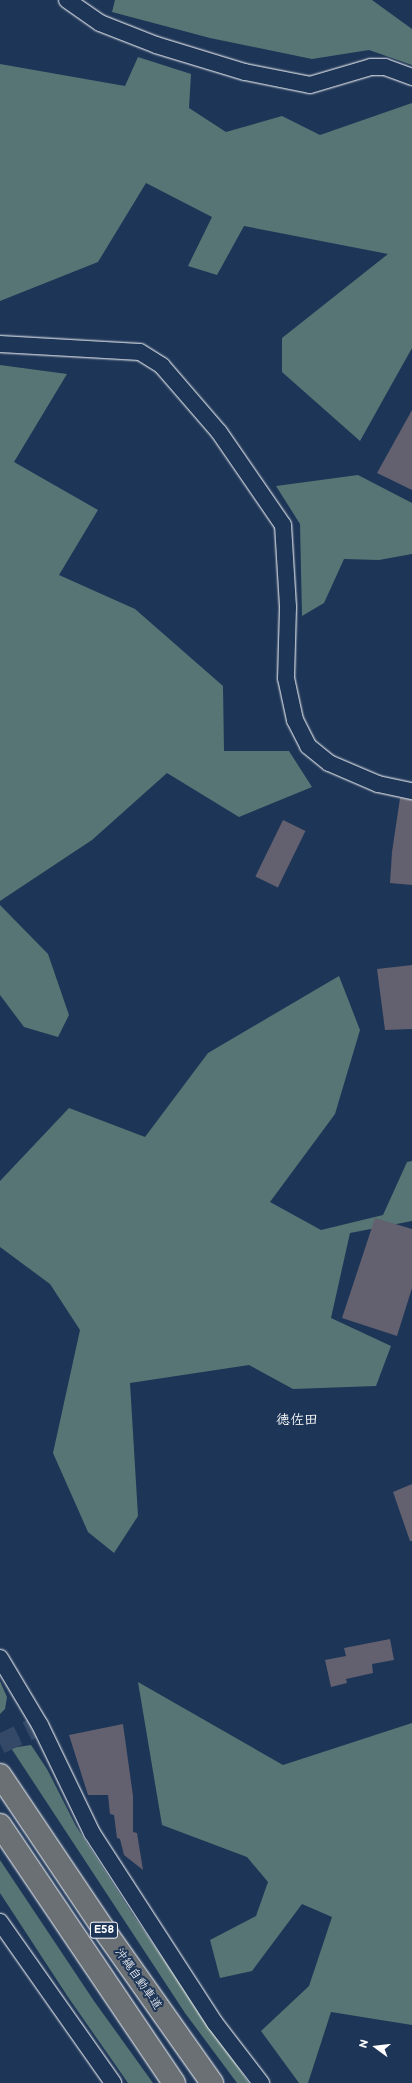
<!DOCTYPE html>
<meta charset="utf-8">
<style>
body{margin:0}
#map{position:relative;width:412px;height:2083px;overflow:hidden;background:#1d3557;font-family:"Balsamiq Sans","Klee One",sans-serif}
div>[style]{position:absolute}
.green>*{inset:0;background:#577574}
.building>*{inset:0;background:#63606f;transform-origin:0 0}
.tertiary-tunnel>*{height:20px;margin-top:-10px;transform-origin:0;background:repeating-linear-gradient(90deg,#344968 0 20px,transparent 0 30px)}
.roads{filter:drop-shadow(0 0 1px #fff) drop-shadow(0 0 1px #fff)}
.minor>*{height:16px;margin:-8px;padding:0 8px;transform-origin:8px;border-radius:8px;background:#1d3557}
.motorway>*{height:22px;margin:-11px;padding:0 11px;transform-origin:11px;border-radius:11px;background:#6a7074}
span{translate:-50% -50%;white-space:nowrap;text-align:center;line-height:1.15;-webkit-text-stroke:4px #1d3557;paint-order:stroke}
.shield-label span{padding:1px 3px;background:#1d3557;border:1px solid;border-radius:3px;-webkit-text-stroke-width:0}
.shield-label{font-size:11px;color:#fff;font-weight:700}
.street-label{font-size:12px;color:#fff}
.quarter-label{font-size:14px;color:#fff;font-weight:700}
.north{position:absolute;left:356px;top:2027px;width:40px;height:40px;-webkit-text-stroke:3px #1d3557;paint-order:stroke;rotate:285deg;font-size:11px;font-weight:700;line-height:16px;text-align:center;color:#fff}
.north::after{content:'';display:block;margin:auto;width:14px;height:18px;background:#fff;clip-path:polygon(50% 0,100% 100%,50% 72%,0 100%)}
</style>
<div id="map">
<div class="green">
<div style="clip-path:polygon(115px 0,372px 0,412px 29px,412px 65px,369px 50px,312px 59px,210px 38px,112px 12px)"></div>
<div style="clip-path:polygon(138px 57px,191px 74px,189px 108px,226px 132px,282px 116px,320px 135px,412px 103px,412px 348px,360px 441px,282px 372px,282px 338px,388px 254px,244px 226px,217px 275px,188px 266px,212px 217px,146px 183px,98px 262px,0 301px,0 64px,125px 86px)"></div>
<div style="clip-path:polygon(0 365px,67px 374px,14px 462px,98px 510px,59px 575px,135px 609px,223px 686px,224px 751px,289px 751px,312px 787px,239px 817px,167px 773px,92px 840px,0 901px)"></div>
<div style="clip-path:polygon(358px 475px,412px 503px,412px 554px,379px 560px,344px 559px,324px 603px,302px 616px,300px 524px,276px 486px)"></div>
<div style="clip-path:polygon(0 905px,48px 954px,69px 1015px,58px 1037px,24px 1027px,0 995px)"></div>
<div style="clip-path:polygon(339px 976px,360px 1030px,335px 1114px,270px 1202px,321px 1230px,383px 1215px,407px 1162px,412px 1161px,412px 1221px,350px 1233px,331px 1318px,391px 1346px,376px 1386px,293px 1389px,249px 1365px,130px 1383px,138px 1516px,114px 1553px,88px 1532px,53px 1453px,80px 1330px,50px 1284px,0 1247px,0 1181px,69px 1108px,145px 1137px,208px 1053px)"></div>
<div style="clip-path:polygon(0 1681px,7px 1697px,5px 1709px,0 1714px)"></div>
<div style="clip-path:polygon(138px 1682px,283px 1765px,412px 1723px,412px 2025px,331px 2012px,308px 2083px,299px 2083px,261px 2031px,309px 1986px,332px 1917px,302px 1904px,252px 1971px,220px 1978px,210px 1940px,256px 1916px,268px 1882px,247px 1857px,162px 1825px)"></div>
<div style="clip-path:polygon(31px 1745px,47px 1769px,76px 1826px,133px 1915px,249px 2083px,237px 2083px,185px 2013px,11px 1748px)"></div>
<div style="clip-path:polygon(0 1860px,94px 2001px,153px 2083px,128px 2083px,68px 1997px,0 1893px)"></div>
</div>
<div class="building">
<div style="clip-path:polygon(412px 410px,412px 490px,377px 473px)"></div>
<div style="clip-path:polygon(400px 798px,412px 800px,412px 885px,390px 883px,392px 852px)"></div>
<div style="left:283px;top:820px;width:25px;height:63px;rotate:26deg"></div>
<div style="clip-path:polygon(412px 965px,412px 1029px,385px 1030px,377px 969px)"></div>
<div style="clip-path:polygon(375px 1218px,412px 1229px,412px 1288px,397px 1336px,342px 1318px)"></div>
<div style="clip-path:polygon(412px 1484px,412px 1541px,410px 1541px,393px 1492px)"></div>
<div style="clip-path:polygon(390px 1639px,394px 1660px,372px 1664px,373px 1673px,346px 1679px,347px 1683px,331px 1687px,325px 1660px,346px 1656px,344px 1648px)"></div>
<div style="clip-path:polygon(123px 1724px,133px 1796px,133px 1832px,137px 1833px,143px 1870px,124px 1855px,120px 1839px,117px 1838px,114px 1815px,110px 1814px,108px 1795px,88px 1795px,69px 1735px)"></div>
</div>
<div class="tertiary-tunnel">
<div style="left:0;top:1744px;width:44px;rotate:-25.4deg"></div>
</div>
<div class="roads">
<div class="minor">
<div style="left:67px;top:0;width:40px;rotate:34.9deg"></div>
<div style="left:100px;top:23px;width:60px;rotate:21.4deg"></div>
<div style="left:156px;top:45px;width:93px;rotate:16.9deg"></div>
<div style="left:245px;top:72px;width:66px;rotate:11.3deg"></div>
<div style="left:310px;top:85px;width:64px;rotate:-16.4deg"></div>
<div style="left:371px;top:67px;width:14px"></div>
<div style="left:385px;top:67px;width:29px;rotate:20deg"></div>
<div style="left:0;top:344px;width:140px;rotate:3.3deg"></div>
<div style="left:140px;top:352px;width:26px;rotate:32deg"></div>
<div style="left:162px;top:366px;width:87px;rotate:49.2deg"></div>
<div style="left:219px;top:432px;width:113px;rotate:55.5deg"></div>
<div style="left:283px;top:525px;width:82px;rotate:86.5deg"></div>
<div style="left:288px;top:607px;width:71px;rotate:91.6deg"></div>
<div style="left:286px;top:678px;width:43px;rotate:77.9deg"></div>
<div style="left:295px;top:720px;width:29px;rotate:63deg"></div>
<div style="left:308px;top:746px;width:27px;rotate:39deg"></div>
<div style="left:329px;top:763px;width:53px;rotate:23.2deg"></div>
<div style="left:378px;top:784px;width:35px;rotate:12deg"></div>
<div style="left:0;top:1658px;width:78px;rotate:59.2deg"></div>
<div style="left:40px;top:1725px;width:120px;rotate:64.3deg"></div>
<div style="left:92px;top:1833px;width:226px;rotate:57.1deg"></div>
<div style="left:215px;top:2023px;width:76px;rotate:52.5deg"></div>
<div style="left:0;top:1922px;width:197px;rotate:54.9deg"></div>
</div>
<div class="motorway">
<div style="left:0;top:1775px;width:183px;rotate:56.1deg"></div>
<div style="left:102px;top:1927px;width:191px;rotate:54.8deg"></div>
<div style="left:0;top:1825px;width:311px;rotate:56deg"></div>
</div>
</div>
<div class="shield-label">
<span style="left:104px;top:1930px">E58</span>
</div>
<div class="street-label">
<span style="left:138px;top:1979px;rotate:55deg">沖縄自動車道</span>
</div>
<div class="quarter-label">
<span style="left:297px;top:1420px">徳佐田</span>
</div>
<div class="north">N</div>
</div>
